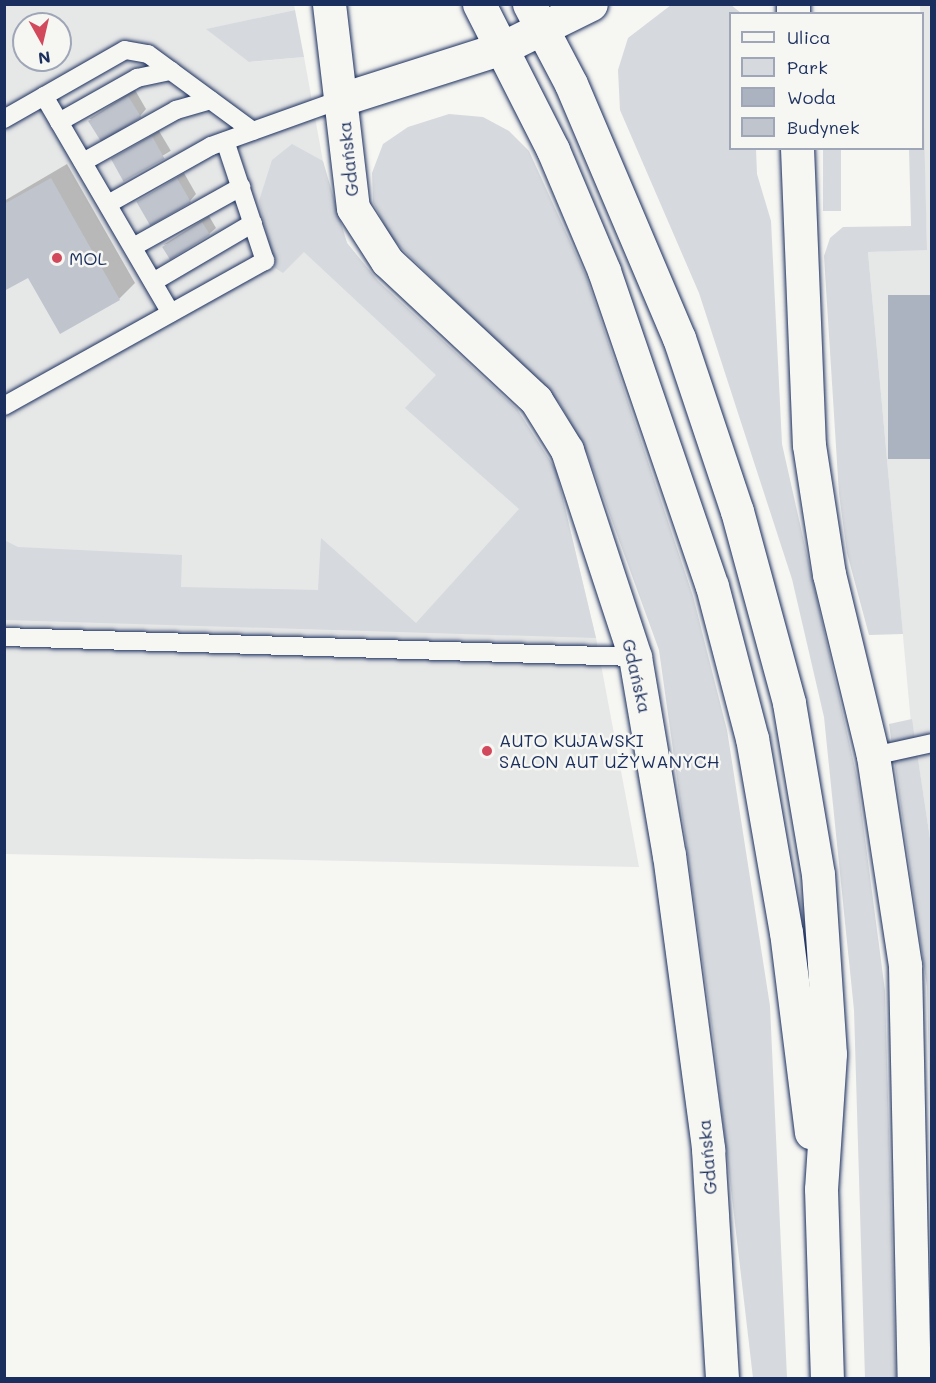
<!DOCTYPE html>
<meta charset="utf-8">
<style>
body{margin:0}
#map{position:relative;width:936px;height:1383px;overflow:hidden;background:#f6f6f2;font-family:Mali,sans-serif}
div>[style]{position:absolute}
.built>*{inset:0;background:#e6e7e7}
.green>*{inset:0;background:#d6d9dd;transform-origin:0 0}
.water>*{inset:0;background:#abb2c0;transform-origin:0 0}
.shadow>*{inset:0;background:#0003;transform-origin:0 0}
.building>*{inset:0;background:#c0c4cd;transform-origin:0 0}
.roads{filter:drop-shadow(0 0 2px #1b2f5e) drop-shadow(0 0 2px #1b2f5e)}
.service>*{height:18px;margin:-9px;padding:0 9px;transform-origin:9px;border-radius:9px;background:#f6f6f2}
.minor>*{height:33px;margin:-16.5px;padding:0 16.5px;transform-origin:16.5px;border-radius:16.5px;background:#f6f6f2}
.tertiary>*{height:33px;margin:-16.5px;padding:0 16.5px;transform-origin:16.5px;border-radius:16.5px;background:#f6f6f2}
.primary>*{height:33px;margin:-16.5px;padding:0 16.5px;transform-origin:16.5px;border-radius:16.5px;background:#f6f6f2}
.dots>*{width:16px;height:16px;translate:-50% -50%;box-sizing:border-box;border:3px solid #f6f6f2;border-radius:50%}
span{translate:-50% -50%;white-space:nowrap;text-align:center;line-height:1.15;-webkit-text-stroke:5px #f6f6f2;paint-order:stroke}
.street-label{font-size:18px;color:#1b2f5e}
.poi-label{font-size:18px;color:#1b2f5e}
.left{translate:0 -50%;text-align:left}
.frame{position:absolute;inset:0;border:6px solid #1b2f5e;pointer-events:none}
.legend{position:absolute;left:729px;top:12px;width:195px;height:138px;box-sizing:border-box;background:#f6f6f2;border:2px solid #9ea6b7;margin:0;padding:8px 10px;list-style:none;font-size:18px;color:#1b2f5e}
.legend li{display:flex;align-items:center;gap:12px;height:30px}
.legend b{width:30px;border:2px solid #9ea6b7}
.north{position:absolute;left:12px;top:12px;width:60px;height:60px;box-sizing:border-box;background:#f6f6f2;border:2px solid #9ea6b7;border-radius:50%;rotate:172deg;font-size:16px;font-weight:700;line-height:24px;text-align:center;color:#1b2f5e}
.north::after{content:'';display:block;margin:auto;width:21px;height:27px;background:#d1495b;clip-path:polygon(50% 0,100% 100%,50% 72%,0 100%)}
</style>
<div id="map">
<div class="built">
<div style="clip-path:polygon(evenodd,5px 5px,294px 5px,295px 10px,207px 29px,250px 62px,304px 57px,328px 189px,347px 243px,378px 281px,517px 409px,556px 470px,596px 638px,639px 867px,5px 854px,5px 5px,24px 24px,60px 24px,60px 60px,24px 60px,24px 24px)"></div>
<div style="clip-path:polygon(920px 5px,931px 5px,931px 845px,913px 727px,913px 745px,868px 252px,927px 249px)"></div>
</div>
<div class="green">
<div style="clip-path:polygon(671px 5px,731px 5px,741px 13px,730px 14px,730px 148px,756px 149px,757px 174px,771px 221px,782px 444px,857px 777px,885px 991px,896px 1378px,865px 1378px,854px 1010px,824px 717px,792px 579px,699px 293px,620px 110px,618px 70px,628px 38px)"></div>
<div style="clip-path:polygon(295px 10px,304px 57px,249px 62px,206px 29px)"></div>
<div style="clip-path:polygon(923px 83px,927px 250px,868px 252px,903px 634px,869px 635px,847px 553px,839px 494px,824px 256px,830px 238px,843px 227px,911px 226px,909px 149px,922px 148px)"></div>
<div style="clip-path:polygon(449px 114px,483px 117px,509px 131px,529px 151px,586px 276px,693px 596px,727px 730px,770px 1006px,787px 1378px,753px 1378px,713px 1035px,659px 650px,588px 455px,560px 404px,391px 238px,373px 202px,372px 173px,383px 144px,408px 127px)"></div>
<div style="clip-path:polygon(292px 144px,323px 161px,347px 243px,378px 281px,517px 409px,556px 470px,596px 638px,5px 620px,4px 540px,18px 547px,182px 555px,181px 587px,318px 590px,321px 538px,416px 623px,519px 509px,405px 408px,436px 375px,304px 252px,283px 273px,275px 268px,259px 201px,272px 160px)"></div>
<div style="left:823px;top:149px;width:18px;height:62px"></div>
<div style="clip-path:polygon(912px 719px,931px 845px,931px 1155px,927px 987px,889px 724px)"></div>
</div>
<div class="water">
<div style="left:931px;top:295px;width:164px;height:43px;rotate:90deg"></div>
</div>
<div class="shadow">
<div style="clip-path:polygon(135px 90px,146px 109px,140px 116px,89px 119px)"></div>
<div style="left:159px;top:131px;width:23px;height:54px;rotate:59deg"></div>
<div style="clip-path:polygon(67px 164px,135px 283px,119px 299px,4px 233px,4px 201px)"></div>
<div style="clip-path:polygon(184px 173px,196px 194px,190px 201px,137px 202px)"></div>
<div style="clip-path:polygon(209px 216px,216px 228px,209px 234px,163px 245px)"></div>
</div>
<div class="building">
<div style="left:128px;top:96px;width:25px;height:47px;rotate:58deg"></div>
<div style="left:152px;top:136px;width:26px;height:47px;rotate:61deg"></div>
<div style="clip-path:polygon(51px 178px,120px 300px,60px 334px,28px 278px,4px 291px,4px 204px)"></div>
<div style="left:177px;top:178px;width:28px;height:47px;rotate:60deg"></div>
<div style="left:202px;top:222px;width:15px;height:47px;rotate:58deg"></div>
</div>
<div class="roads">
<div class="service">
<div style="left:44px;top:96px;width:251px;rotate:59.7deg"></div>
<div style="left:4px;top:119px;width:139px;rotate:-29.7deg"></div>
<div style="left:125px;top:50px;width:23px;rotate:10deg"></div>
<div style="left:148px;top:54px;width:130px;rotate:36.3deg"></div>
<div style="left:59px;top:122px;width:90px;rotate:-29.4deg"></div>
<div style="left:137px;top:78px;width:35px;rotate:-12deg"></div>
<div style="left:83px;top:162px;width:107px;rotate:-29.2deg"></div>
<div style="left:176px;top:110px;width:36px;rotate:-16deg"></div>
<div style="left:108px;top:204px;width:118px;rotate:-29.4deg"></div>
<div style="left:211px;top:146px;width:139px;rotate:-19.7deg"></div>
<div style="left:133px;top:247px;width:124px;rotate:-29.1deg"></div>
<div style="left:153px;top:282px;width:116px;rotate:-30.5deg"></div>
<div style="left:4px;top:406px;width:299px;rotate:-29.1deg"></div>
<div style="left:265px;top:261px;width:126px;rotate:-108.4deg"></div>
<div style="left:4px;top:637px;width:631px;rotate:1.82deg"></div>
<div style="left:873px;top:756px;width:60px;rotate:-12.4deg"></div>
</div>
<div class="minor">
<div style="left:329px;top:4px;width:205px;rotate:83.3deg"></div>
<div style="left:353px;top:208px;width:63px;rotate:57.3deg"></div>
<div style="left:387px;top:261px;width:204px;rotate:43deg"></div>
<div style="left:536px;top:400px;width:59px;rotate:58.2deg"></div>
<div style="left:567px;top:450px;width:218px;rotate:71.8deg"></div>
<div style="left:635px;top:657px;width:201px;rotate:80.3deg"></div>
<div style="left:669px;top:855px;width:297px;rotate:82.4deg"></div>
<div style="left:708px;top:1149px;width:229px;rotate:86.5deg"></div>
<div style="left:793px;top:4px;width:10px;rotate:90deg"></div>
<div style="left:342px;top:99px;width:168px;rotate:-17.7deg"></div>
<div style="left:797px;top:148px;width:297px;rotate:87.7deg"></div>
<div style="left:809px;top:445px;width:131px;rotate:81.2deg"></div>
<div style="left:829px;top:574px;width:187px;rotate:76.4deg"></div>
<div style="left:873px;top:756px;width:211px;rotate:81.3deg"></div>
<div style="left:905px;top:965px;width:413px;rotate:88.8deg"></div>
</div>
<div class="tertiary">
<div style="left:502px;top:48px;width:99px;rotate:-26.3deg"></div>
</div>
<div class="primary">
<div style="left:479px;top:4px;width:164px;rotate:63.1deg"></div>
<div style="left:553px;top:150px;width:131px;rotate:67.1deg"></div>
<div style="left:604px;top:271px;width:333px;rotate:71.1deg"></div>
<div style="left:712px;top:586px;width:157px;rotate:75.3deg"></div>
<div style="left:752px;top:738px;width:197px;rotate:80.1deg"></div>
<div style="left:786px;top:932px;width:202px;rotate:82.9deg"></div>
<div style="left:529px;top:4px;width:90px;rotate:62.3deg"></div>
<div style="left:571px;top:84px;width:276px;rotate:67deg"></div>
<div style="left:679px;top:338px;width:182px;rotate:71.5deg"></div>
<div style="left:737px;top:511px;width:199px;rotate:74.8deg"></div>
<div style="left:789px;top:703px;width:173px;rotate:80.4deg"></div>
<div style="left:818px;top:874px;width:180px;rotate:86.2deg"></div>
<div style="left:830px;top:1054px;width:135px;rotate:93.8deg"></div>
<div style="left:821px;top:1189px;width:189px;rotate:88.2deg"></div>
</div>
</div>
<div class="dots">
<div style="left:57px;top:258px;background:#d1495b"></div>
<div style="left:487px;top:751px;background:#d1495b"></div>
</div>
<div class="street-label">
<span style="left:348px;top:159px;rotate:-96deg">Gdańska</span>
<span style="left:637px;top:676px;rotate:77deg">Gdańska</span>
<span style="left:707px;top:1157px;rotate:-95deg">Gdańska</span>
</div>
<div class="poi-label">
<span class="left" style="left:69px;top:258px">MOL</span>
<span class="left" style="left:499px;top:751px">AUTO KUJAWSKI<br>SALON AUT UŻYWANYCH</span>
</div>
<div class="frame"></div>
<ul class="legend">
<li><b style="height:8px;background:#f6f6f2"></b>Ulica</li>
<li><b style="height:16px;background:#d6d9dd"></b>Park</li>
<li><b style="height:16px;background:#abb2c0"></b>Woda</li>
<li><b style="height:16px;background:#c0c4cd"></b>Budynek</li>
</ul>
<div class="north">N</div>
</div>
